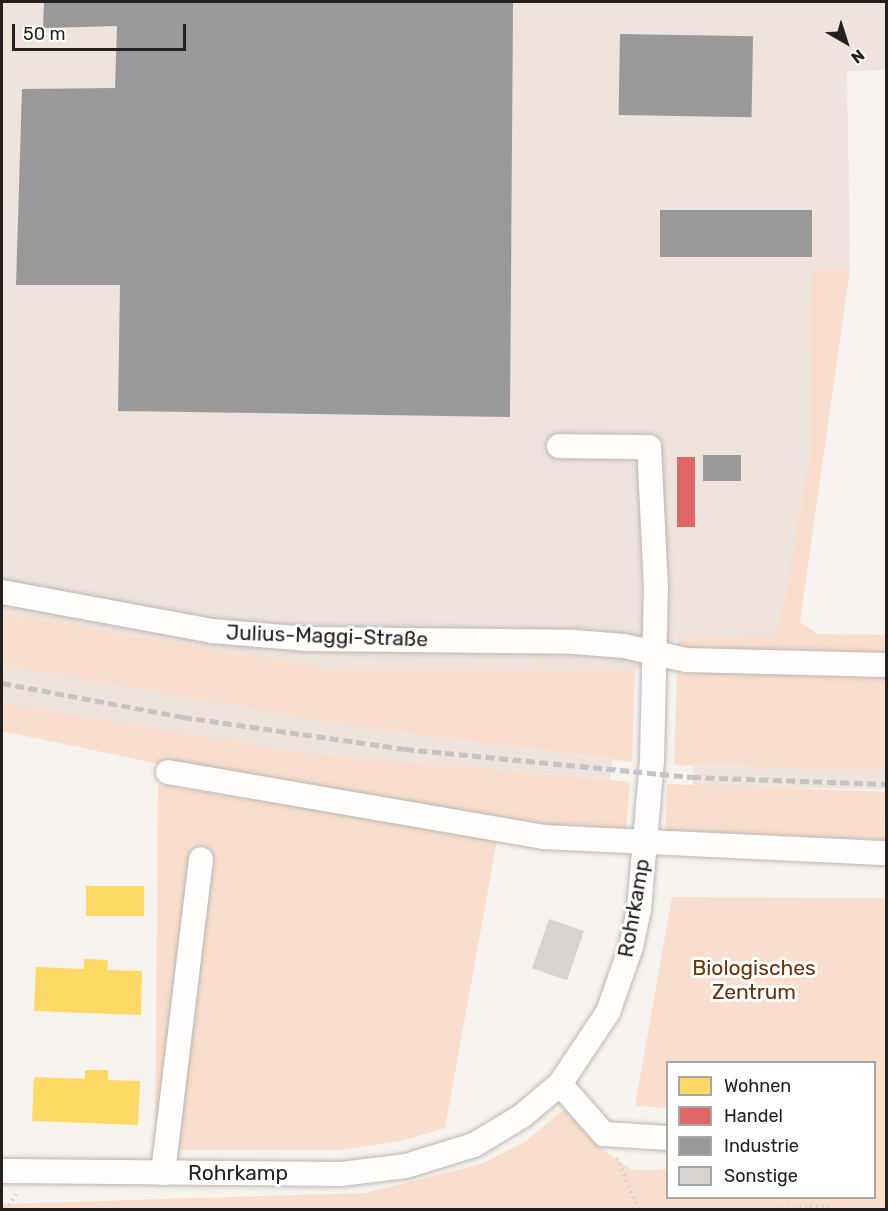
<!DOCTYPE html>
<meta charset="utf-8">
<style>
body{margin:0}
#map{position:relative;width:888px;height:1211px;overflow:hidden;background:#f6f2ee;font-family:Rubik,sans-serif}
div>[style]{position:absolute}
.built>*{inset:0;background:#eee3dd;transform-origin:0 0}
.green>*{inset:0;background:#f9decd;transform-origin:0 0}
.homes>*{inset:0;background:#ffd966;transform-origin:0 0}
.shops>*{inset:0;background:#e06666;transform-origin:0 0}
.industry>*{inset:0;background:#999;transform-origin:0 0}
.building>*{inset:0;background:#d6d3d0;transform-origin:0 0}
.path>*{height:4px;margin-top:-2px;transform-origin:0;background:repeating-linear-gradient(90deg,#d1d0cf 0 1.5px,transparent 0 6px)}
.roads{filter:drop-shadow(0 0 2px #bab6b4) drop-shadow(0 0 2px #bab6b4)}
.minor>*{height:24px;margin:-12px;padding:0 12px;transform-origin:12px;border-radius:12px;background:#fefdfc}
.rail>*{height:4.5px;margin-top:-2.25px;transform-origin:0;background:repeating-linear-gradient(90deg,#c5c3c3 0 9px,transparent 0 13.5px)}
span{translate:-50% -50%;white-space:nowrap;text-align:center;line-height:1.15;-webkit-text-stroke:6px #fff;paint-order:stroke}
.street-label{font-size:21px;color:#23201f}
.park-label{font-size:21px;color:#653307}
.frame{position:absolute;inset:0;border:3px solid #23201f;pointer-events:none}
.legend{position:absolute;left:666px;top:1061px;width:210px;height:138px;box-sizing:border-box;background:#fff;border:2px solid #a7a6a5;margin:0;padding:8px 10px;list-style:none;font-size:18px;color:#23201f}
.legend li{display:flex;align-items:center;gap:12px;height:30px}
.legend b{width:30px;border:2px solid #a7a6a5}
.north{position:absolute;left:816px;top:12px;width:60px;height:60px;-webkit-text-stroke:4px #fff;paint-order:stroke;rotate:141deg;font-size:16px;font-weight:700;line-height:24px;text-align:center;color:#23201f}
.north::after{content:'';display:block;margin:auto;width:21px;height:27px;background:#23201f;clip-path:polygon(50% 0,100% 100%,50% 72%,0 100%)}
.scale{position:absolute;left:12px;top:24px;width:174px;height:27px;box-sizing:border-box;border:3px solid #23201f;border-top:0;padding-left:8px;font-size:18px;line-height:21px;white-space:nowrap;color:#23201f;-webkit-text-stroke:4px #fff;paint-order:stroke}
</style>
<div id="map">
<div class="built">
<div style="clip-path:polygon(2px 2px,886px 2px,886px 70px,847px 71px,850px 269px,811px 269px,809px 460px,778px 636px,677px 638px,635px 671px,337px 670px,2px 613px)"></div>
<div style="clip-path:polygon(2px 665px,350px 726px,612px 760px,610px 780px,304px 753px,43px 712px,2px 703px)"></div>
<div style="left:693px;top:766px;width:193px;height:20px;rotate:1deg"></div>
</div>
<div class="green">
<div style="clip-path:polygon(811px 269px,850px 269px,800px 622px,818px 634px,886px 635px,886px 657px,677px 654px,677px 638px,778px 635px,809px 460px)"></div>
<div style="clip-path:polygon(2px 613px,337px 670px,635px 671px,632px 762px,350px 726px,2px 665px)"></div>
<div style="clip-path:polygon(738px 667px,886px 671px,886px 770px,674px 765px,677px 675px)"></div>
<div style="clip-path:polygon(2px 703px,304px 753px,630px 782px,626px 831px,494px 822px,159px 764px,2px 731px)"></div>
<div style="left:667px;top:784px;width:219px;height:48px;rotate:2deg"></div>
<div style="clip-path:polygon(158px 785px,498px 835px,445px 1128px,401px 1141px,341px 1150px,155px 1150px)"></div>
<div style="clip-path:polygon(672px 897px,886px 898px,886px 1209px,2px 1210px,2px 1204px,365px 1193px,481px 1164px,526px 1141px,564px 1109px,603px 1150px,632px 1170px,667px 1170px,668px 1198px,874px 1198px,874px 1062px,668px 1062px,667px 1108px,635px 1106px)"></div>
</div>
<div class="homes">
<div style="left:144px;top:886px;width:30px;height:58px;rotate:90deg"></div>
<div style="clip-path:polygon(84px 959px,108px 960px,107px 970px,142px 971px,141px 1015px,34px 1011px,36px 967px,84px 969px)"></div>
<div style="clip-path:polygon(85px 1070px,108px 1070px,108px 1080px,140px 1081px,138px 1125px,32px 1121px,34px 1077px,85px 1079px)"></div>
</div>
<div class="shops">
<div style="left:677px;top:457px;width:18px;height:70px"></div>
</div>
<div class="industry">
<div style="clip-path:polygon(44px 2px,513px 2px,510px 417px,118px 411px,120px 285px,16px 285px,22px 89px,115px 88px,117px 26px,43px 28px)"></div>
<div style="left:620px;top:34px;width:133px;height:81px;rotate:1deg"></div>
<div style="left:660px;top:210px;width:152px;height:47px"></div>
<div style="left:703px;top:455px;width:38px;height:26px"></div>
</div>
<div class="building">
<div style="left:549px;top:919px;width:37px;height:52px;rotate:19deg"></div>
</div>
<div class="path">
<div style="left:617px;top:1158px;width:56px;rotate:67.1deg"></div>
<div style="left:5px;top:1210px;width:21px;rotate:-55deg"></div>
<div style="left:764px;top:1210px;width:46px;rotate:-5deg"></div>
<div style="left:810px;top:1206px;width:42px;rotate:5.4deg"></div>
</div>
<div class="roads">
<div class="minor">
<div style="left:2px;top:592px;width:214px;rotate:10.5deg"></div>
<div style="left:212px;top:631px;width:96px;rotate:4.8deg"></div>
<div style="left:308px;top:639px;width:266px;rotate:0.6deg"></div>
<div style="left:574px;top:642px;width:50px;rotate:4.6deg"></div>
<div style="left:624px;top:646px;width:64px;rotate:12.7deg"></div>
<div style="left:686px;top:660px;width:200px;rotate:1.4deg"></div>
<div style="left:168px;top:772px;width:382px;rotate:9.8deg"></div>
<div style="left:544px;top:837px;width:342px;rotate:2.7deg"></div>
<div style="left:560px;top:1084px;width:67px;rotate:48.7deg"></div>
<div style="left:604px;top:1134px;width:64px;rotate:3.6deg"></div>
<div style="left:2px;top:1171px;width:339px;rotate:0.5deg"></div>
<div style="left:341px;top:1174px;width:65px;rotate:-7deg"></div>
<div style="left:406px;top:1166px;width:71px;rotate:-17.2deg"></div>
<div style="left:474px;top:1145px;width:56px;rotate:-31.1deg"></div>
<div style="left:522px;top:1116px;width:50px;rotate:-40.1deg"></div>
<div style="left:560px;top:1084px;width:87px;rotate:-56.3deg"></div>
<div style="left:608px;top:1012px;width:69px;rotate:-70.5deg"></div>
<div style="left:631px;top:947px;width:39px;rotate:-78deg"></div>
<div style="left:639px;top:909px;width:149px;rotate:-85deg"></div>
<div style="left:652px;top:761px;width:173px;rotate:-88.7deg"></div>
<div style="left:656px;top:588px;width:141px;rotate:-92.8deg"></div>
<div style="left:649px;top:447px;width:90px;rotate:-179.4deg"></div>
<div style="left:163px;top:1173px;width:316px;rotate:-83.1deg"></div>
</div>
</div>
<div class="rail">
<div style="left:2px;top:683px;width:184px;rotate:10.6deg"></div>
<div style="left:183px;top:717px;width:224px;rotate:8.2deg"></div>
<div style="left:405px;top:749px;width:288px;rotate:5.6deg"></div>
<div style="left:692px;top:777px;width:194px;rotate:2.1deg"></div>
</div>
<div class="street-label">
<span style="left:327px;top:636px;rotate:2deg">Julius-Maggi-Straße</span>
<span style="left:634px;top:908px;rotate:-80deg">Rohrkamp</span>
<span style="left:238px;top:1173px">Rohrkamp</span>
</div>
<div class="park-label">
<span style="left:754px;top:980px">Biologisches<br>Zentrum</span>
</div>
<div class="frame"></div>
<ul class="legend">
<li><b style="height:16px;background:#ffd966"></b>Wohnen</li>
<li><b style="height:16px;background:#e06666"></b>Handel</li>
<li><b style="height:16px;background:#999"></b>Industrie</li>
<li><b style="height:16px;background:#d6d3d0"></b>Sonstige</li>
</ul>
<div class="north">N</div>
<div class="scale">50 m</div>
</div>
